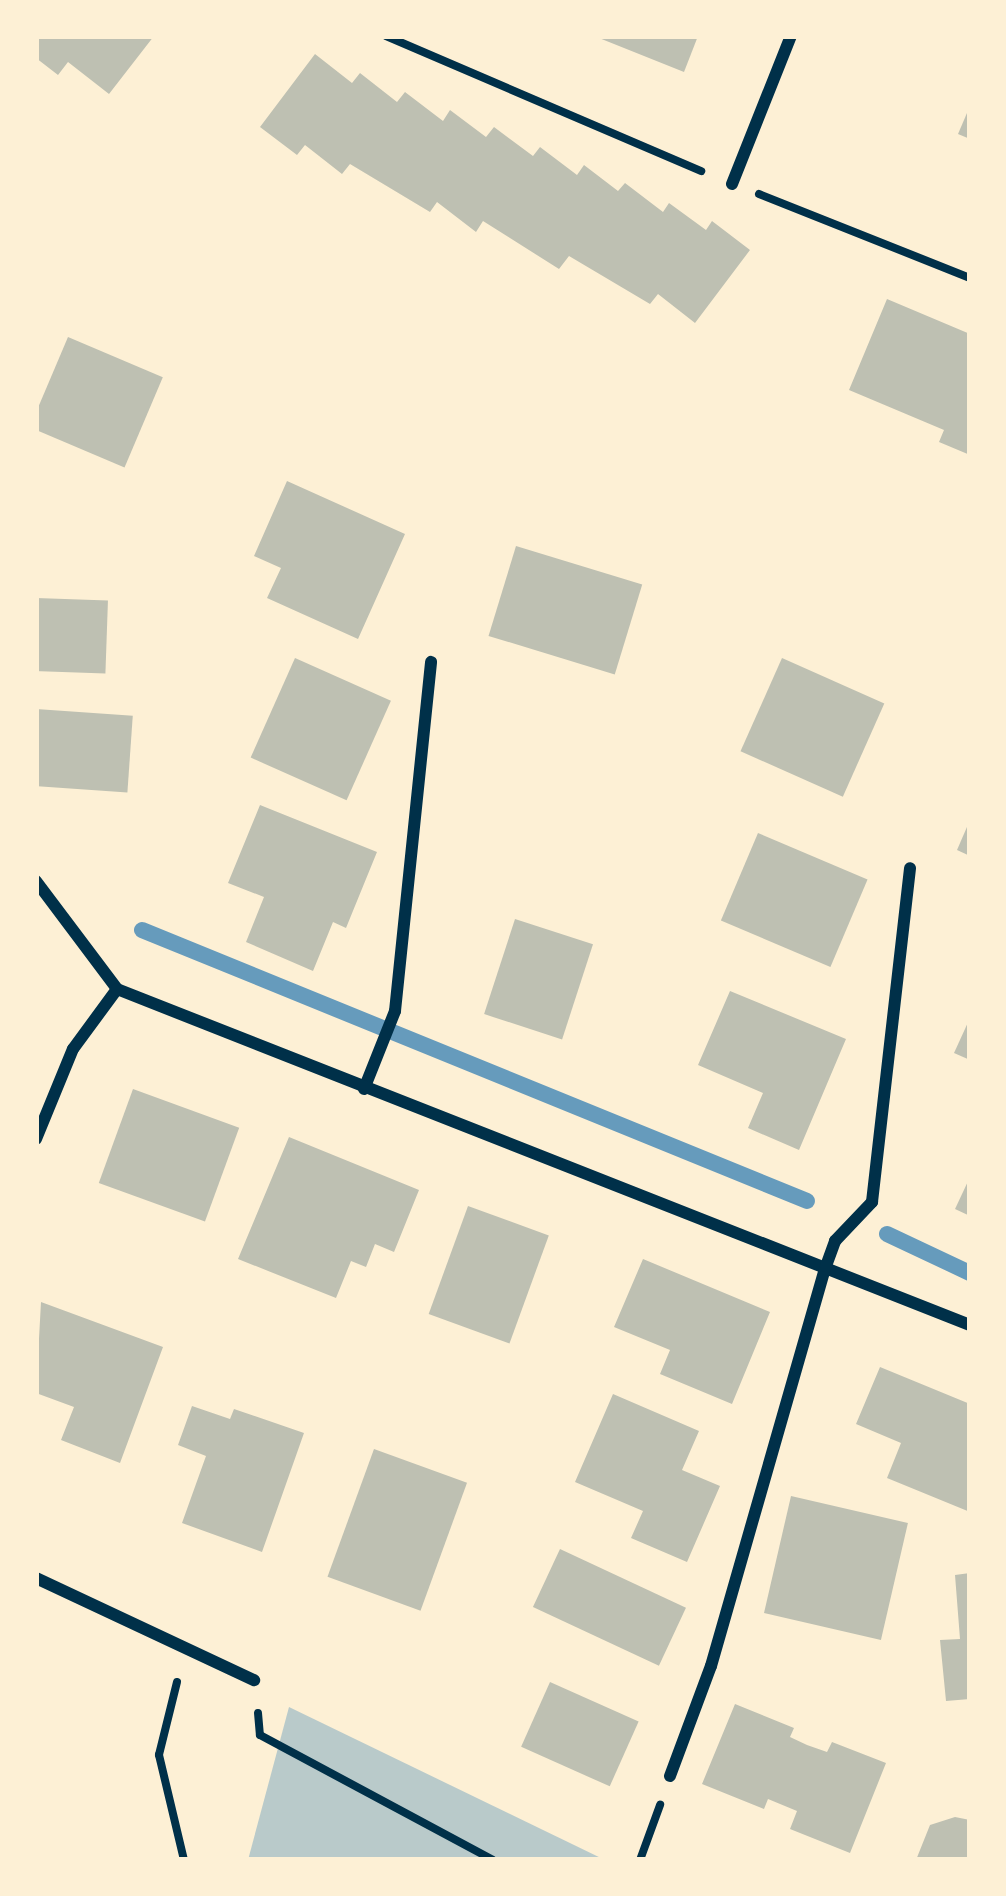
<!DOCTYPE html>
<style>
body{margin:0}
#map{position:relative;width:1006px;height:1896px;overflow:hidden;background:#fdf0d5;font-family:"Varela Round",sans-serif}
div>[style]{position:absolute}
.green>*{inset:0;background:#b9caca}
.stream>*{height:16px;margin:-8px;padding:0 8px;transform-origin:8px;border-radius:8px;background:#669bbc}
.building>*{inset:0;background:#bec0b2;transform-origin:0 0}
.path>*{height:8px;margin:-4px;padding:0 4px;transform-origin:4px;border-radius:4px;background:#003049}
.minor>*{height:12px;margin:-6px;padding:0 6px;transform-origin:6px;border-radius:6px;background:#003049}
span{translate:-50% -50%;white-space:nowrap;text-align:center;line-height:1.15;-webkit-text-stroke:9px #fdf0d5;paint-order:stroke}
.frame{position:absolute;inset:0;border:39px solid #fdf0d5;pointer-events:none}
</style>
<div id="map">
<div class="green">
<div style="clip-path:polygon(289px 1707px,605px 1860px,248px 1860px)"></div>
</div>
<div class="stream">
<div style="left:142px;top:930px;width:718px;rotate:22.17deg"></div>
<div style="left:887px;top:1234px;width:92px;rotate:25.2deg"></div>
</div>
<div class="building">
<div style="clip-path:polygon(36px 36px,154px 36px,109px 94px,68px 62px,58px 75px,36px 58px)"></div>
<div style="clip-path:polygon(594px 36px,698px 36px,684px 72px)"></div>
<div style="clip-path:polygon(315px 54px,352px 83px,360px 73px,397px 102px,405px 92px,443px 121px,450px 110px,486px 137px,494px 127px,533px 156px,540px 147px,577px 175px,584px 165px,618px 191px,625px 183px,663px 212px,669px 203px,706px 230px,712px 221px,750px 250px,695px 323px,658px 294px,650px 304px,569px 256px,559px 269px,483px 221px,476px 232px,437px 202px,430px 212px,350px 164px,342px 174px,305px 145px,297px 155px,260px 127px)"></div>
<div style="clip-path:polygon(970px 106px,970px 139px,958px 134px)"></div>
<div style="clip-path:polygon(887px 299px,970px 334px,970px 455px,939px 442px,944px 430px,849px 390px)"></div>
<div style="left:68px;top:337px;width:103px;height:98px;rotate:23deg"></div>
<div style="clip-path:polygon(287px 481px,405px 534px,358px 639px,267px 598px,281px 568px,254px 556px)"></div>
<div style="left:516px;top:546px;width:132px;height:94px;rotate:17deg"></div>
<div style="left:36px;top:598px;width:72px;height:73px;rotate:2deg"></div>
<div style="left:295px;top:658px;width:105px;height:109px;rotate:24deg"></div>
<div style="left:782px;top:658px;width:112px;height:102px;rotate:24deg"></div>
<div style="left:36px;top:709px;width:97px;height:77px;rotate:4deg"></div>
<div style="clip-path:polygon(260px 805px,377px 852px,346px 928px,333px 922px,313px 971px,246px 942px,264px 897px,228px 883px)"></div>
<div style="clip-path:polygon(970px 820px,970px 856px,957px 850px)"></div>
<div style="left:758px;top:833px;width:119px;height:95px;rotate:23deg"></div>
<div style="left:515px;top:919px;width:82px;height:100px;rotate:18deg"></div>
<div style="clip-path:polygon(730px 991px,846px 1039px,799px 1150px,748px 1128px,763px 1093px,698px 1065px)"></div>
<div style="clip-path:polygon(970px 1018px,970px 1060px,954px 1053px)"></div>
<div style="left:133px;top:1089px;width:113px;height:100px;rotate:20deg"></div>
<div style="clip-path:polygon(289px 1137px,419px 1190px,394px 1252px,375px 1244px,366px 1267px,351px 1261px,336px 1298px,238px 1259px)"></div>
<div style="clip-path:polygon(970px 1177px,970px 1216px,955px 1209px)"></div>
<div style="left:468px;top:1206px;width:86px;height:115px;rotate:20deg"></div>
<div style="clip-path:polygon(643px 1259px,770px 1312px,732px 1404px,660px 1374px,670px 1350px,614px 1327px)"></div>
<div style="clip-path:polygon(41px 1302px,163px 1347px,120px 1463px,61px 1440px,74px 1407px,36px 1393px)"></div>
<div style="clip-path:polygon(880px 1367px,970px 1404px,970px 1512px,887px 1478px,901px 1443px,856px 1424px)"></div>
<div style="clip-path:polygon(613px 1394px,699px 1431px,682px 1470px,720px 1486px,687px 1562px,631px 1538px,643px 1511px,575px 1482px)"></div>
<div style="clip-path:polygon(192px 1406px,230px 1419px,234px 1409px,304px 1433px,262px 1552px,182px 1523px,206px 1456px,178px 1445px)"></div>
<div style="left:374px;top:1449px;width:99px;height:136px;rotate:20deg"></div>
<div style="left:791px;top:1496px;width:120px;height:120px;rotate:13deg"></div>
<div style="left:560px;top:1549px;width:139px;height:64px;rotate:25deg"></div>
<div style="clip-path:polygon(970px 1573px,970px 1699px,946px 1701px,940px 1640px,960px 1639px,955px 1575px)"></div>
<div style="left:550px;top:1682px;width:97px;height:71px;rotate:24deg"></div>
<div style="clip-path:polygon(735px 1704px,794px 1728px,790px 1737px,807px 1745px,827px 1752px,832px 1742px,886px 1763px,850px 1853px,790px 1829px,797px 1811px,768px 1799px,764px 1809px,702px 1784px)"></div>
<div style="clip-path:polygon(955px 1817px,970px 1820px,970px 1860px,916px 1860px,930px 1825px)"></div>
</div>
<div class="path">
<div style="left:386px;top:36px;width:343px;rotate:23.2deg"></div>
<div style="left:759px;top:194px;width:227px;rotate:21.7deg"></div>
<div style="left:177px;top:1682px;width:75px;rotate:103.9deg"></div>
<div style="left:159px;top:1755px;width:108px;rotate:76.6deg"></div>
<div style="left:258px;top:1713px;width:22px;rotate:85deg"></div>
<div style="left:260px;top:1735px;width:264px;rotate:28.2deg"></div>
<div style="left:640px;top:1860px;width:59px;rotate:-70deg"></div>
</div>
<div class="minor">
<div style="left:732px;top:184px;width:159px;rotate:-68.3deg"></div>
<div style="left:36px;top:881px;width:135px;rotate:53.1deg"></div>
<div style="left:364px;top:1089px;width:84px;rotate:-68.3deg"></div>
<div style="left:395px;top:1011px;width:351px;rotate:-84.1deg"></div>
<div style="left:36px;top:1139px;width:97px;rotate:-67.7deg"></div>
<div style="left:73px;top:1049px;width:74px;rotate:-53.7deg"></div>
<div style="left:117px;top:989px;width:917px;rotate:21.5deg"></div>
<div style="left:36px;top:1578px;width:241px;rotate:25.1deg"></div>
<div style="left:670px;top:1776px;width:117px;rotate:-69.6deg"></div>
<div style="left:711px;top:1666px;width:416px;rotate:-74deg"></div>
<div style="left:826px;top:1266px;width:27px;rotate:-70deg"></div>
<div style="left:835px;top:1241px;width:54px;rotate:-46.5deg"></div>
<div style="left:872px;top:1202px;width:336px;rotate:-83.5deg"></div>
</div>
<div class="frame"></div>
</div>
